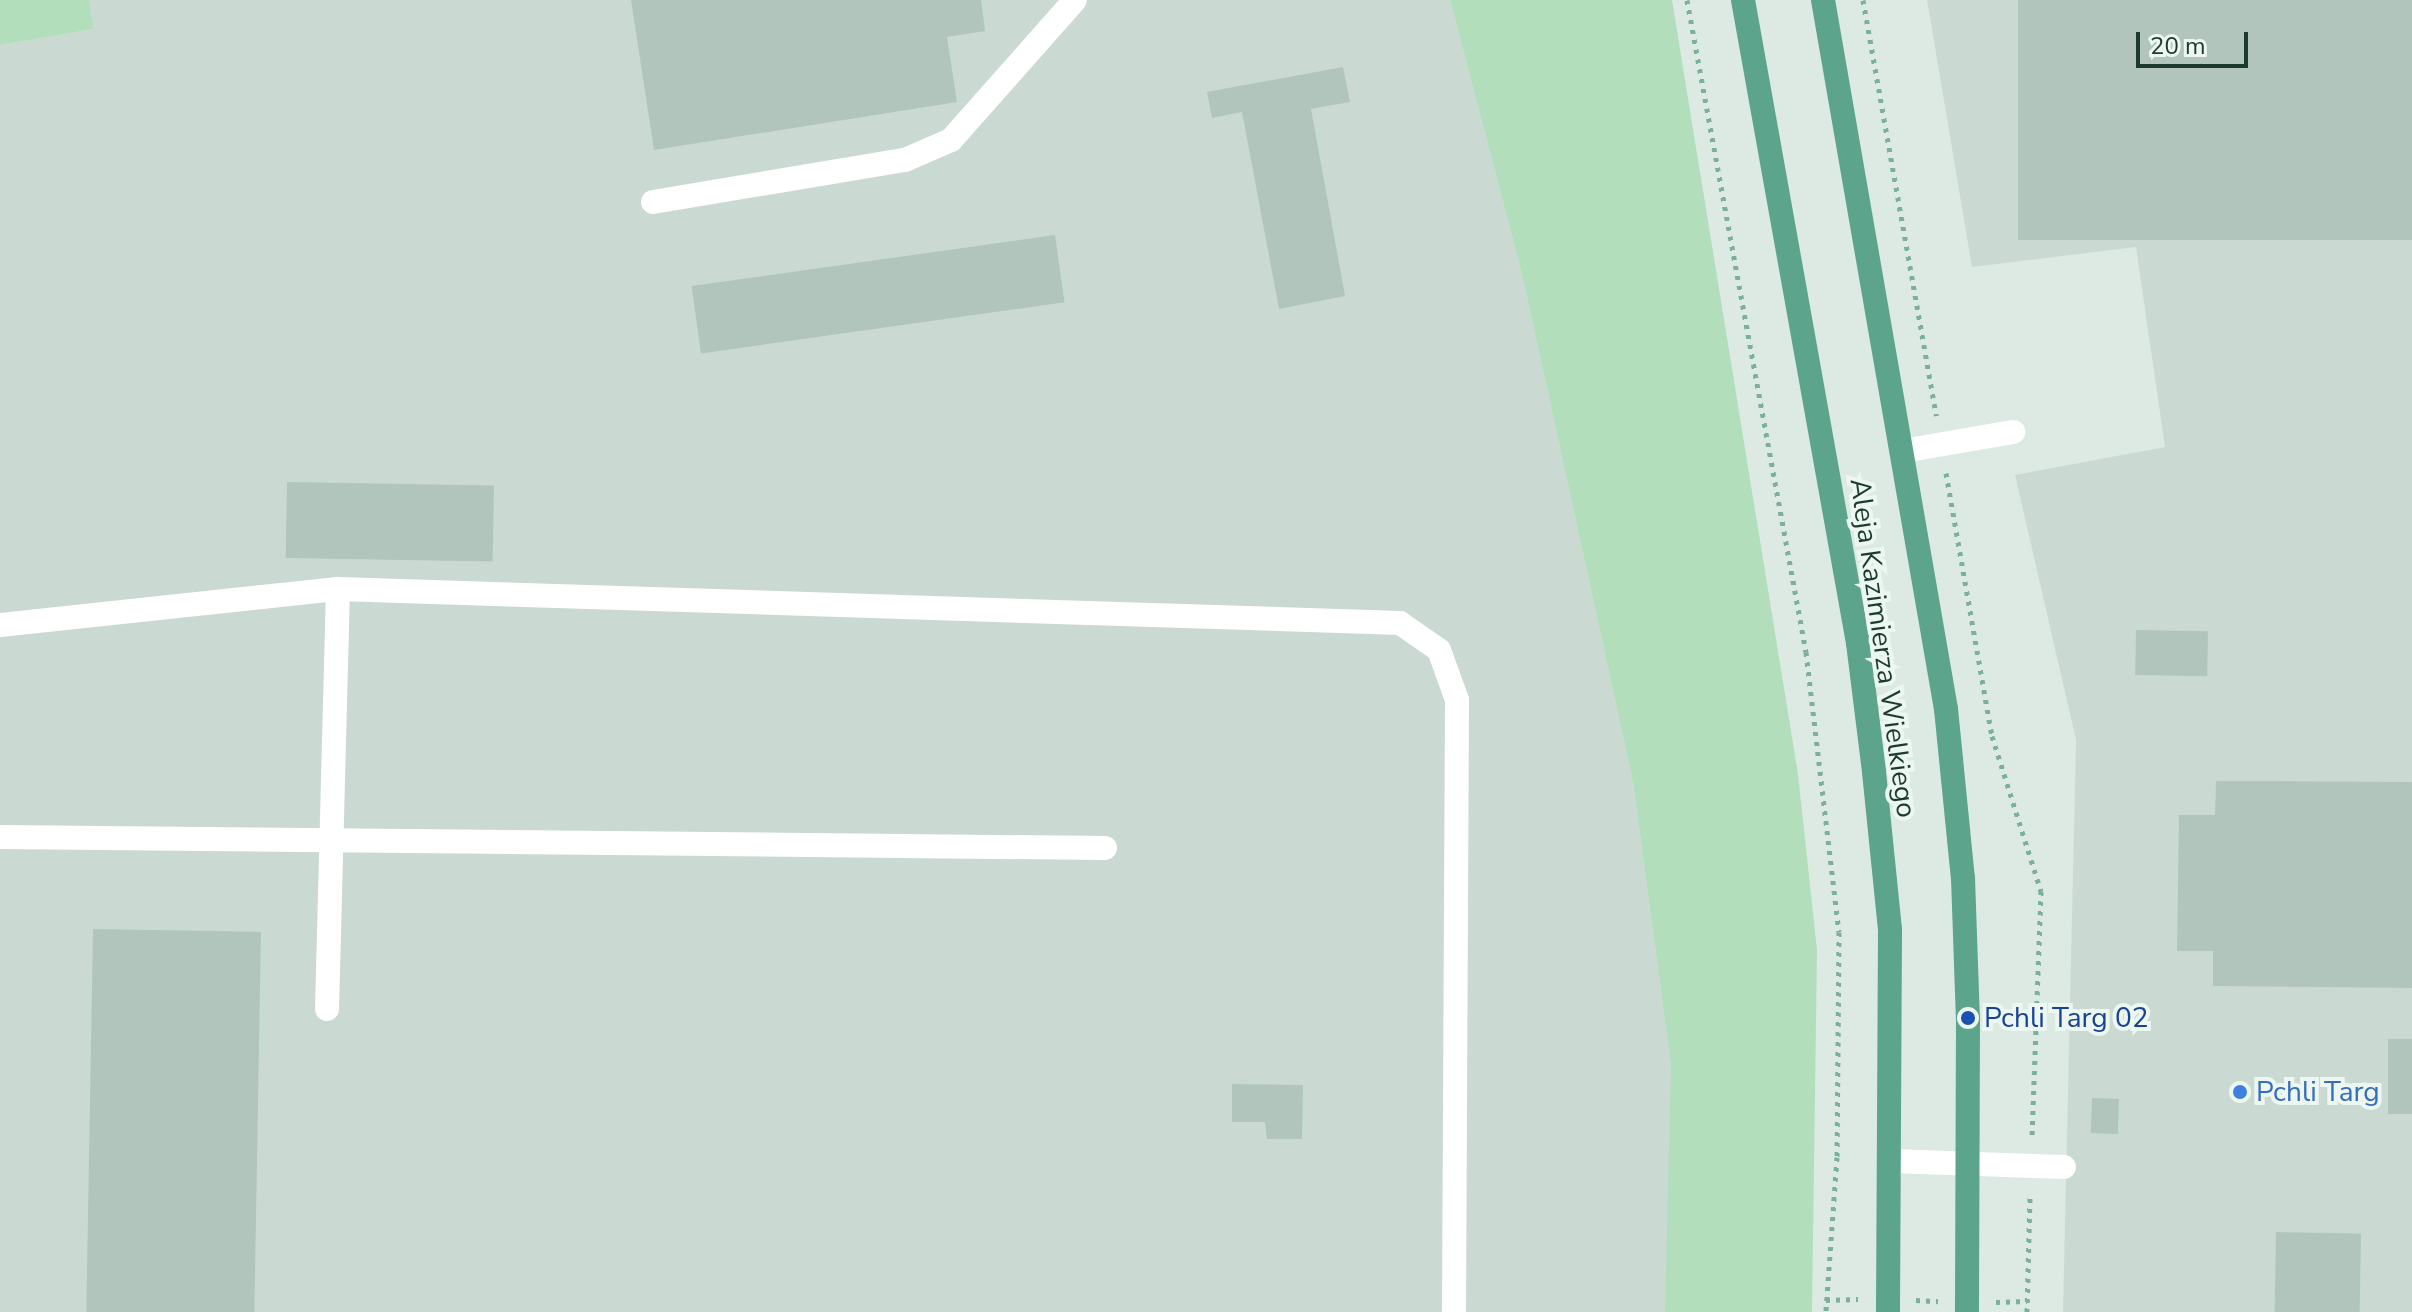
<!DOCTYPE html>
<style>
body{margin:0}
#map{position:relative;width:2412px;height:1312px;overflow:hidden;background:#dceae3;font-family:"Nunito Sans",sans-serif}
div>[style]{position:absolute}
.built>*{inset:0;background:#cadad2}
.green>*{inset:0;background:#b2debc}
.building>*{inset:0;background:#b1c5bc;transform-origin:0 0}
.path>*{height:5px;margin-top:-2.5px;transform-origin:0;background:repeating-linear-gradient(90deg,#7ab09c 0 4px,transparent 0 10px)}
.minor>*{height:24px;margin:-12px;padding:0 12px;transform-origin:12px;border-radius:12px;background:#fff}
.major>*{height:24px;margin:-12px;padding:0 12px;transform-origin:12px;border-radius:12px;background:#5da48d}
.dots>*{width:22px;height:22px;translate:-50% -50%;box-sizing:border-box;border:4px solid #ecf7f1;border-radius:50%}
span{translate:-50% -50%;white-space:nowrap;text-align:center;line-height:1.15;-webkit-text-stroke:8px #ecf7f1;paint-order:stroke}
.street-label{font-size:28px;color:#1d3a31}
.transit-label{font-size:28px;color:#164399}
.left{translate:0 -50%;text-align:left}
.shop-label{font-size:28px;color:#366cbe}
.scale{position:absolute;left:2136px;top:32px;width:112px;height:36px;box-sizing:border-box;border:4px solid #1d3a31;border-top:0;padding-left:10px;font-size:24px;line-height:28px;white-space:nowrap;color:#1d3a31;-webkit-text-stroke:6px #ecf7f1;paint-order:stroke}
</style>
<div id="map">
<div class="built">
<div style="clip-path:polygon(89px 0,1450px 0,1522px 274px,1633px 782px,1671px 1066px,1674px 1312px,0 1312px,0 45px,94px 29px)"></div>
<div style="clip-path:polygon(1927px 0,2412px 0,2412px 1312px,2063px 1312px,2076px 740px,2015px 475px,2165px 447px,2136px 247px,1972px 267px)"></div>
</div>
<div class="green">
<div style="clip-path:polygon(0 0,89px 0,94px 29px,0 45px)"></div>
<div style="clip-path:polygon(1450px 0,1672px 0,1798px 774px,1817px 950px,1812px 1312px,1665px 1312px,1671px 1066px,1633px 782px,1522px 274px)"></div>
</div>
<div class="building">
<div style="clip-path:polygon(631px 0,981px 0,985px 31px,947px 37px,957px 102px,654px 150px)"></div>
<div style="left:2018px;top:0;width:394px;height:240px"></div>
<div style="clip-path:polygon(1343px 67px,1350px 102px,1311px 109px,1345px 296px,1279px 309px,1242px 112px,1212px 118px,1207px 92px)"></div>
<div style="left:1055px;top:235px;width:68px;height:367px;rotate:82deg"></div>
<div style="left:287px;top:482px;width:207px;height:76px;rotate:1deg"></div>
<div style="left:2136px;top:630px;width:72px;height:45px;rotate:1deg"></div>
<div style="clip-path:polygon(2216px 781px,2412px 782px,2412px 988px,2213px 986px,2213px 951px,2177px 951px,2179px 815px,2215px 815px)"></div>
<div style="left:93px;top:929px;width:168px;height:383px;rotate:1deg"></div>
<div style="left:2388px;top:1039px;width:24px;height:75px"></div>
<div style="clip-path:polygon(1232px 1084px,1303px 1085px,1302px 1139px,1267px 1139px,1265px 1122px,1232px 1122px)"></div>
<div style="left:2092px;top:1098px;width:27px;height:35px;rotate:2deg"></div>
<div style="left:2276px;top:1232px;width:85px;height:80px;rotate:1deg"></div>
</div>
<div class="path">
<div style="left:1687px;top:0;width:663px;rotate:79.66deg"></div>
<div style="left:1806px;top:652px;width:282px;rotate:83.3deg"></div>
<div style="left:1839px;top:932px;width:225px;rotate:90.5deg"></div>
<div style="left:1837px;top:1157px;width:155px;rotate:94.1deg"></div>
<div style="left:1863px;top:0;width:422px;rotate:80deg"></div>
<div style="left:1946px;top:473px;width:267px;rotate:80.1deg"></div>
<div style="left:1992px;top:736px;width:163px;rotate:72.5deg"></div>
<div style="left:2041px;top:891px;width:244px;rotate:92.1deg"></div>
<div style="left:1826px;top:1300px;width:32px;rotate:-2deg"></div>
<div style="left:1916px;top:1300px;width:22px;rotate:3deg"></div>
<div style="left:1996px;top:1302px;width:31px;rotate:-2deg"></div>
<div style="left:2027px;top:1312px;width:115px;rotate:-88.5deg"></div>
</div>
<div class="minor">
<div style="left:653px;top:202px;width:255px;rotate:-9.5deg"></div>
<div style="left:905px;top:160px;width:50px;rotate:-23.5deg"></div>
<div style="left:951px;top:140px;width:187px;rotate:-48.5deg"></div>
<div style="left:1903px;top:451px;width:112px;rotate:-9.8deg"></div>
<div style="left:0;top:625px;width:340px;rotate:-6.1deg"></div>
<div style="left:338px;top:589px;width:1063px;rotate:1.83deg"></div>
<div style="left:1400px;top:623px;width:47px;rotate:34.7deg"></div>
<div style="left:1439px;top:650px;width:53px;rotate:70.2deg"></div>
<div style="left:1457px;top:700px;width:612px;rotate:90.28deg"></div>
<div style="left:0;top:837px;width:1105px;rotate:0.57deg"></div>
<div style="left:327px;top:1009px;width:420px;rotate:-88.5deg"></div>
<div style="left:1892px;top:1161px;width:172px;rotate:2deg"></div>
</div>
<div class="major">
<div style="left:1743px;top:0;width:653px;rotate:79.86deg"></div>
<div style="left:1858px;top:643px;width:130px;rotate:82.9deg"></div>
<div style="left:1874px;top:772px;width:159px;rotate:84.2deg"></div>
<div style="left:1890px;top:930px;width:382px;rotate:90.3deg"></div>
<div style="left:1823px;top:0;width:720px;rotate:80.16deg"></div>
<div style="left:1946px;top:709px;width:170px;rotate:84.3deg"></div>
<div style="left:1963px;top:878px;width:140px;rotate:88deg"></div>
<div style="left:1968px;top:1018px;width:294px;rotate:90.2deg"></div>
</div>
<div class="dots">
<div style="left:1968px;top:1018px;background:#1a4fb4"></div>
<div style="left:2240px;top:1092px;background:#3f7fe0"></div>
</div>
<div class="street-label">
<span style="left:1883px;top:648px;rotate:82deg">Aleja Kazimierza Wielkiego</span>
</div>
<div class="transit-label">
<span class="left" style="left:1984px;top:1018px">Pchli Targ 02</span>
</div>
<div class="shop-label">
<span class="left" style="left:2256px;top:1092px">Pchli Targ</span>
</div>
<div class="scale">20 m</div>
</div>
